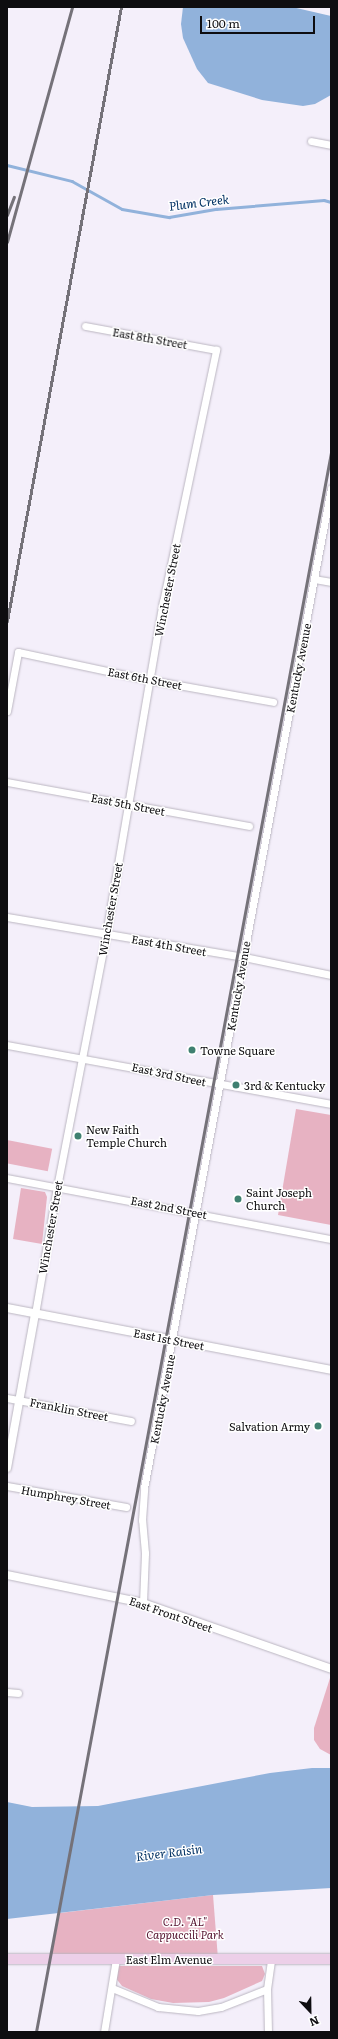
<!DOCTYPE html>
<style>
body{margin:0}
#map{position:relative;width:338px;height:2039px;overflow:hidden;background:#f4effa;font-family:Literata,serif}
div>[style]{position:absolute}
.green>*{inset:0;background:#e7b2c2;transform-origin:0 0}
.water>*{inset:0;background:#91b2db}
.stream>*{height:2.5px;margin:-1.25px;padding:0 1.25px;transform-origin:1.25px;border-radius:1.25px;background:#91b2db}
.roads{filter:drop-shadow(0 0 1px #bbb6c1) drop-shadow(0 0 1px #bbb6c1)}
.minor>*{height:7px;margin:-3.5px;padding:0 3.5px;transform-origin:3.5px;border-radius:3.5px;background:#fff}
.tertiary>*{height:8px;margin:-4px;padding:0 4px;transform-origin:4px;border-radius:4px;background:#fff}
.secondary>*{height:10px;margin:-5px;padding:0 5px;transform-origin:5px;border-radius:5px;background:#eccfe8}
.rail>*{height:2.5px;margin:-1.25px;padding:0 1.25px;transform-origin:1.25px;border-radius:1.25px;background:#757279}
.dots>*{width:11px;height:11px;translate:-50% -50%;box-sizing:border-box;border:2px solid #fff;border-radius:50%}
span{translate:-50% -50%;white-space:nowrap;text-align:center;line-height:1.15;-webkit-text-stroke:3px #fff;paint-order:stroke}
.street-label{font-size:11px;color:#0e0d10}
.poi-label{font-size:11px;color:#0e0d10}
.left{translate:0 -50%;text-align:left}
.right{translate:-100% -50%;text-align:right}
.park-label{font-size:11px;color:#55132f;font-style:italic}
.water-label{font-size:12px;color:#013163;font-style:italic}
.frame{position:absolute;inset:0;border:8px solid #0e0d10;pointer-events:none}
.north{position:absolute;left:290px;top:1991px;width:40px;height:40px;-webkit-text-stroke:3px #fff;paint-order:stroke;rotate:158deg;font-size:11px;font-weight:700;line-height:16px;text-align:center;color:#0e0d10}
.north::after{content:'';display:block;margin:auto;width:14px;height:18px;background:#0e0d10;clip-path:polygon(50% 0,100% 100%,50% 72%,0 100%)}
.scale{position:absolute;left:200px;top:16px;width:115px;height:18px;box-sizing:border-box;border:2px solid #0e0d10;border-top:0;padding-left:5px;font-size:12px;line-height:14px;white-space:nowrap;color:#0e0d10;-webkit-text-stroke:3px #fff;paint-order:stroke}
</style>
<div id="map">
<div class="green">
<div style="clip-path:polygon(296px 1109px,331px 1115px,331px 1225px,278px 1215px)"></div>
<div style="left:7px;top:1140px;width:46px;height:23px;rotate:11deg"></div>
<div style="clip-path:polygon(21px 1188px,45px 1192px,47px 1197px,42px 1244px,13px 1239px)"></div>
<div style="clip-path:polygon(331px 1675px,331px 1755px,320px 1749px,314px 1740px,314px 1728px)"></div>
<div style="clip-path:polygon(213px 1895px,218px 1959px,51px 1958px,60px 1913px)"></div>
<div style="clip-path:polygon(117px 1966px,262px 1966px,265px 1974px,262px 1981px,224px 1998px,209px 2002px,173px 2003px,151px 1999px,122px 1986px,115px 1977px)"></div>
</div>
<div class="water">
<div style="clip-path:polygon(183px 7px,292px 7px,331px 16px,331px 95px,315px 104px,303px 106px,262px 100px,208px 83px,197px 69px,183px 38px,181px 24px)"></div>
<div style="clip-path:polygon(312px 1768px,331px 1768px,331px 1888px,213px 1895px,7px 1919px,7px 1802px,32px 1807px,98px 1806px,270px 1773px)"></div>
</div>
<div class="stream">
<div style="left:7px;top:165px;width:67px;rotate:13.8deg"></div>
<div style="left:72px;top:181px;width:57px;rotate:29.2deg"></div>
<div style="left:122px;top:209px;width:48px;rotate:9.7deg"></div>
<div style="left:169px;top:217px;width:48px;rotate:-9.7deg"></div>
<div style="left:216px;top:209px;width:108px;rotate:-4.8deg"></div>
<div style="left:324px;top:200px;width:7px;rotate:16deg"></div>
</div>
<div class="roads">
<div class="minor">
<div style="left:311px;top:141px;width:20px;rotate:11deg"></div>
<div style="left:314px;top:579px;width:17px;rotate:10deg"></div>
<div style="left:7px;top:711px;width:60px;rotate:-79.4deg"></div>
<div style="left:18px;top:652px;width:135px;rotate:12deg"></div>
<div style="left:150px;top:680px;width:125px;rotate:10.1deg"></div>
<div style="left:7px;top:782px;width:246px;rotate:10.3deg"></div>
<div style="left:7px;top:917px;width:240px;rotate:9.6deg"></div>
<div style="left:244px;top:957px;width:89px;rotate:11.7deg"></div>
<div style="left:7px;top:1045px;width:329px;rotate:10.3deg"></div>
<div style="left:7px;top:1178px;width:330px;rotate:10.7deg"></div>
<div style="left:35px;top:1314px;width:129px;rotate:-80.2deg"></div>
<div style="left:57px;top:1187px;width:258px;rotate:-79deg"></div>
<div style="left:106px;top:934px;width:337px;rotate:-80.3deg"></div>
<div style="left:163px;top:602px;width:258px;rotate:-78.1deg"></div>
<div style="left:216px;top:350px;width:133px;rotate:-169.6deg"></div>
<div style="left:7px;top:1398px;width:126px;rotate:10.5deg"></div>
<div style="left:7px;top:1486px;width:121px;rotate:10deg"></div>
<div style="left:143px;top:1603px;width:50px;rotate:-87.7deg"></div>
<div style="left:145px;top:1553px;width:33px;rotate:-95deg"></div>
<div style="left:142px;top:1520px;width:32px;rotate:-86deg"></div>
<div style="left:144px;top:1488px;width:1017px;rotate:-79.41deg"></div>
<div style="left:7px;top:1692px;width:11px;rotate:5deg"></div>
<div style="left:112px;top:1988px;width:50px;rotate:22.4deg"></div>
<div style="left:158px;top:2007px;width:40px;rotate:5.7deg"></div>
<div style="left:198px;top:2011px;width:23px;rotate:-10deg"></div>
<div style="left:221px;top:2007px;width:49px;rotate:-21.4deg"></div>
<div style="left:104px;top:2032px;width:74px;rotate:-80.7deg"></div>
<div style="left:268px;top:2032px;width:43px;rotate:-91.3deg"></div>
<div style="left:267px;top:1989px;width:30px;rotate:-82deg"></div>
</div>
<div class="tertiary">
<div style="left:7px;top:1308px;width:330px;rotate:10.8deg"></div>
<div style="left:7px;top:1468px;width:157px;rotate:-79.7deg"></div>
<div style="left:7px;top:1575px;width:139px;rotate:11.6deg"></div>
<div style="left:143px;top:1603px;width:199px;rotate:19.3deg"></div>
</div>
<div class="secondary">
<div style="left:7px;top:1959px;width:324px"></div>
</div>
</div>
<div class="rail">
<div style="left:7px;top:215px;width:19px;rotate:-69deg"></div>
<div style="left:7px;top:242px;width:244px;rotate:-74.5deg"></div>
<div style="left:7px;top:621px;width:624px;rotate:-79.48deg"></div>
<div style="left:36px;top:2032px;width:1606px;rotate:-79.42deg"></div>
</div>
<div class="dots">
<div style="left:192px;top:1050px;background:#3f8070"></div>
<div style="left:236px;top:1085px;background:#3f8070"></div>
<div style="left:78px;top:1136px;background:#3f8070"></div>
<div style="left:238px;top:1199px;background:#3f8070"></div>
<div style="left:318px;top:1426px;background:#3f8070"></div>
</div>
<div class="street-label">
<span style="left:150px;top:338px;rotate:10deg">East 8th Street</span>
<span style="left:167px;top:590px;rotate:-79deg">Winchester Street</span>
<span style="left:298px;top:668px;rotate:-79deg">Kentucky Avenue</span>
<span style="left:145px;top:678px;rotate:11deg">East 6th Street</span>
<span style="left:128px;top:804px;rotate:11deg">East 5th Street</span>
<span style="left:110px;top:909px;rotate:-80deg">Winchester Street</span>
<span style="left:169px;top:945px;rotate:10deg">East 4th Street</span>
<span style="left:238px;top:986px;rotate:-80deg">Kentucky Avenue</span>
<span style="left:169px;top:1074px;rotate:12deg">East 3rd Street</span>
<span style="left:169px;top:1207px;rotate:11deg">East 2nd Street</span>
<span style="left:50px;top:1227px;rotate:-80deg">Winchester Street</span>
<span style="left:169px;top:1339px;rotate:11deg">East 1st Street</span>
<span style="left:162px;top:1399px;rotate:-79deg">Kentucky Avenue</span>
<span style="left:69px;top:1409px;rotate:11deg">Franklin Street</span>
<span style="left:66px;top:1497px;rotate:10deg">Humphrey Street</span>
<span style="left:171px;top:1614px;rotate:19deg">East Front Street</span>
<span style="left:169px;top:1959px">East Elm Avenue</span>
</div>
<div class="poi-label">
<span class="left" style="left:200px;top:1050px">Towne Square</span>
<span class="left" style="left:244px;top:1085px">3rd &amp; Kentucky</span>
<span class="left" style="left:86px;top:1136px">New Faith<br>Temple Church</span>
<span class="left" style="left:246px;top:1199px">Saint Joseph<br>Church</span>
<span class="right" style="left:310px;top:1426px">Salvation Army</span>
</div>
<div class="park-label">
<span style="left:185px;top:1928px">C.D. "AL"<br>Cappuccili Park</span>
</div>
<div class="water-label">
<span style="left:199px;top:203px;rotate:-7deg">Plum Creek</span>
<span style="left:169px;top:1853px;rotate:-7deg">River Raisin</span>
</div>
<div class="frame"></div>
<div class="north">N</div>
<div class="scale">100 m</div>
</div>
